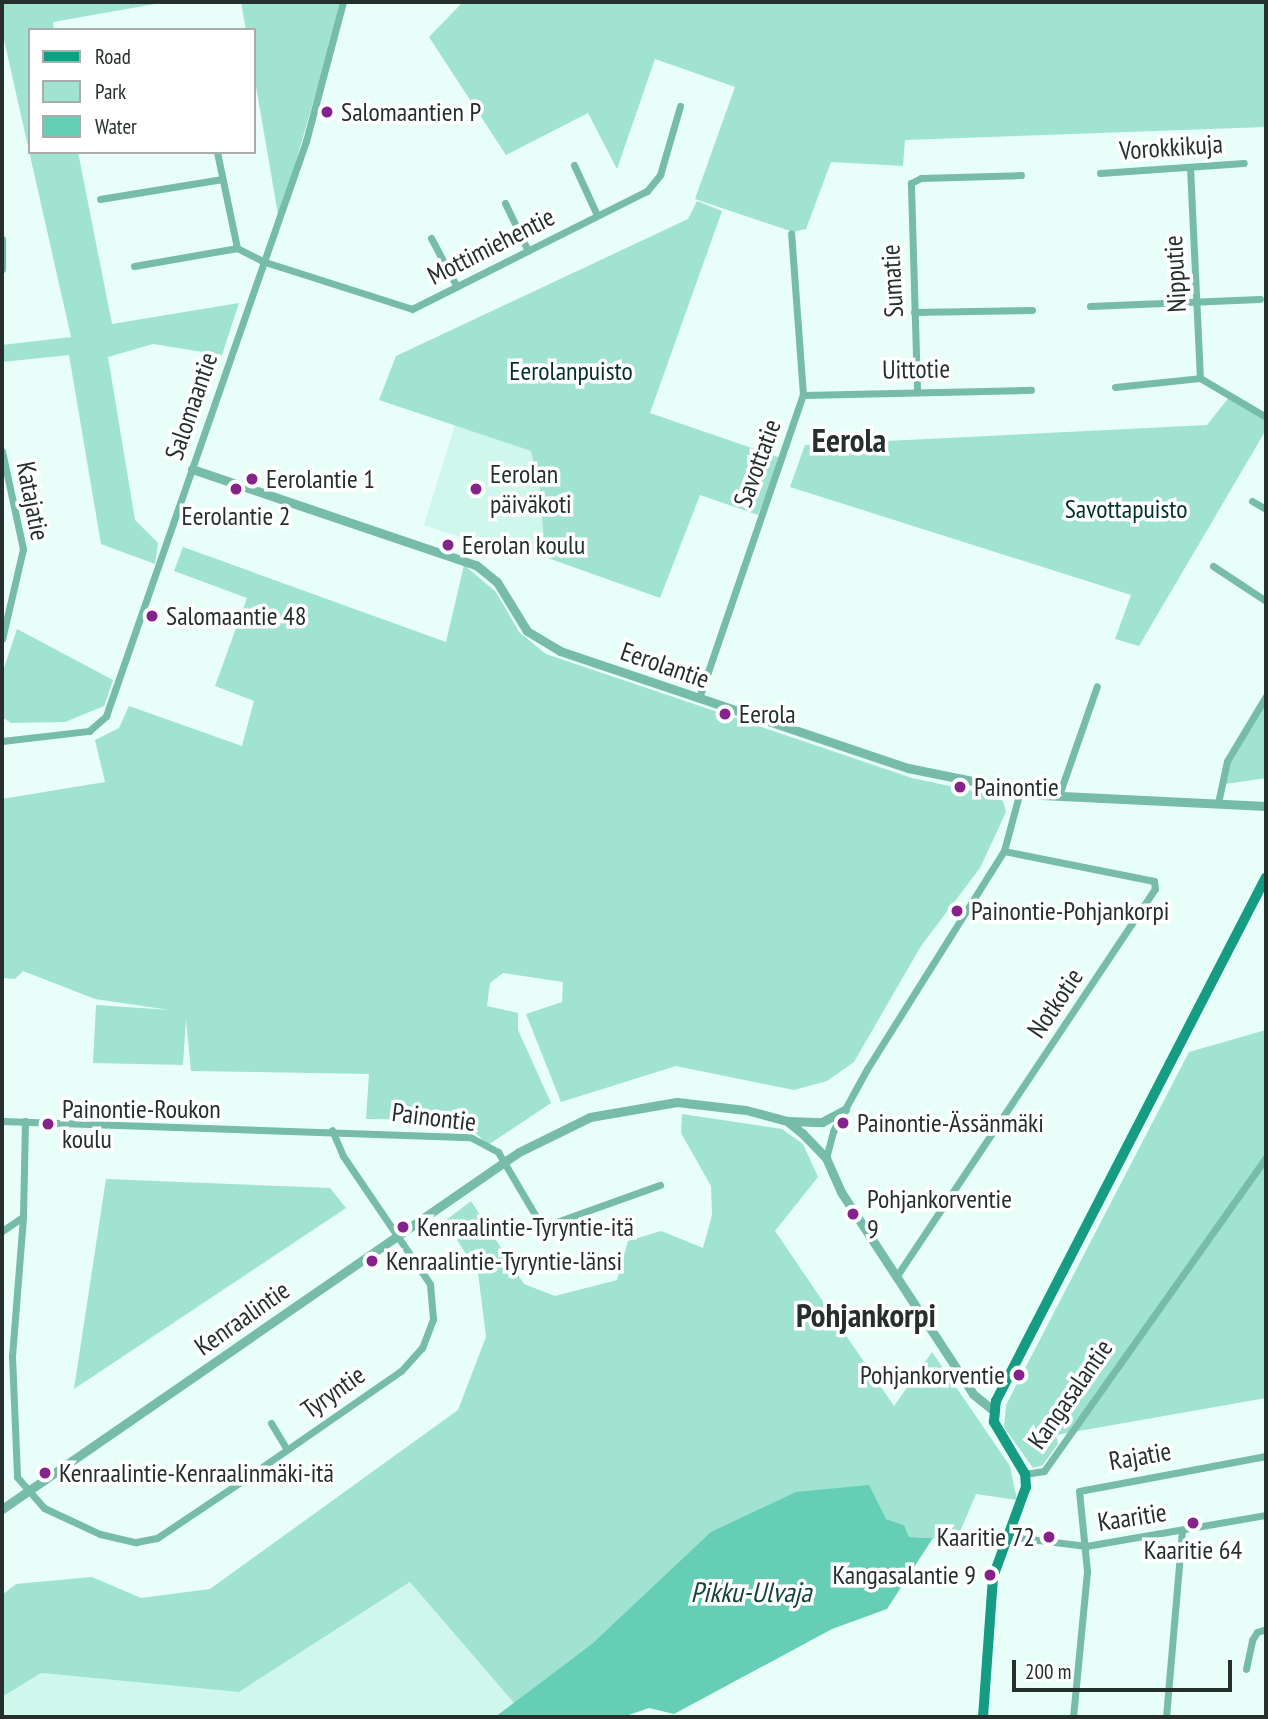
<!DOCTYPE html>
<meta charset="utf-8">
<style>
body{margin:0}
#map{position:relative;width:1268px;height:1719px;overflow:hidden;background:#e7fff8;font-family:"PT Sans Narrow",sans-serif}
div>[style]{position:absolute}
.built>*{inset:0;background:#d0f7ec}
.green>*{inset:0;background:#a0e3d0}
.water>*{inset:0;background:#65ceb4}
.minor>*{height:7px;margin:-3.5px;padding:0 3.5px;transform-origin:3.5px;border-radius:3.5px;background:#77bba9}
.tertiary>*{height:9px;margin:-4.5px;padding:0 4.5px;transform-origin:4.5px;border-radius:4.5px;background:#77bba9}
.secondary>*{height:10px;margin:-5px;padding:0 5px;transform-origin:5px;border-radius:5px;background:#159c82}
.dots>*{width:19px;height:19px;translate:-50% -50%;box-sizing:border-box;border:4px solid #fff;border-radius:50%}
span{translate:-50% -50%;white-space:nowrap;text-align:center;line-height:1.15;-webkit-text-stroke:7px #fff;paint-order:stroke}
.poi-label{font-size:26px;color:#25302d}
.left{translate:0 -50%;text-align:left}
.right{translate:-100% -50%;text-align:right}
.street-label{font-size:26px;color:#25302d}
.park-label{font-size:26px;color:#003228}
.water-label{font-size:28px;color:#16453a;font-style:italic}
.district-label{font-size:33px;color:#25302d;font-weight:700}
.frame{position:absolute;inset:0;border:4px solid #25302d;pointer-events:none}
.legend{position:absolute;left:28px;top:28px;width:228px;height:126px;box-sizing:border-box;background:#fff;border:2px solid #a8acab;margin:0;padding:9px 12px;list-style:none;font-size:21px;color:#25302d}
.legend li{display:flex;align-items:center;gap:14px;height:35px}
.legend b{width:35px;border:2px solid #a8acab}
.scale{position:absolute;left:1012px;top:1660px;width:220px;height:32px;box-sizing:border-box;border:4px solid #25302d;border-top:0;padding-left:9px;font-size:21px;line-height:24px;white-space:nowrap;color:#25302d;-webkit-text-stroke:5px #fff;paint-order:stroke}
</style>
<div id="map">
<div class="built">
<div style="clip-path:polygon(455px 425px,531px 451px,540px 489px,545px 557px,504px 552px,424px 525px)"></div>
<div style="clip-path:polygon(414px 1580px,514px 1703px,495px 1717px,2px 1717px,2px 1697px,41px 1673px,239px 1692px)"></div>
</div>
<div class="green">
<div style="clip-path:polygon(2px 2px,166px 2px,53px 22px,54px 30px,30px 30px,30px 152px,78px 152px,112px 324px,239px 303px,222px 355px,153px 344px,108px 357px,135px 520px,158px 543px,155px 564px,101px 544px,69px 355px,2px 362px,2px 345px,71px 337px,2px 31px)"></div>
<div style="clip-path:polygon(241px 2px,342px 2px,279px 220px,254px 75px,254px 30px,246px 30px)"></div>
<div style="clip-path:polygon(463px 2px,1266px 2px,1266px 127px,905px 140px,903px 166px,831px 162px,806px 229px,793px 232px,695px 199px,735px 87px,655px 59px,617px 169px,588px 113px,506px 155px,429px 37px)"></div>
<div style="clip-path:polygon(697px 201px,722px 211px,650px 413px,781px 458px,758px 515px,700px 495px,660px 598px,545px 557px,540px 489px,531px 451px,379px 400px,396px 356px,688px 219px)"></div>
<div style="clip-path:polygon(1230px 396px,1266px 417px,1266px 430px,1139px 646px,1115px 639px,1131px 595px,790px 487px,805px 445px,1207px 425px)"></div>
<div style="clip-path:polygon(183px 547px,446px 642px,464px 565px,496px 592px,519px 632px,546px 654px,912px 778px,992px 795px,1003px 801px,1006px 812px,980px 868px,921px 946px,854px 1062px,827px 1081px,794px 1090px,676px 1066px,561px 1102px,526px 1014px,562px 1002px,563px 982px,503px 973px,490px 983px,487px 1006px,518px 1013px,518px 1030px,551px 1103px,488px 1145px,462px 1120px,366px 1119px,369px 1074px,191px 1071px,186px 1019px,183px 1065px,93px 1063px,96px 1005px,170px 1010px,95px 999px,23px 971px,15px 979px,2px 978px,2px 799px,105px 782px,95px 740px,119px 728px,129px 706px,242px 746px,254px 701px,215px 686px,247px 598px,174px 571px)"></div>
<div style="clip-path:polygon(17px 629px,113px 680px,104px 706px,65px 722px,11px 723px,2px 717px,2px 674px)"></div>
<div style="clip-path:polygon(1266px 696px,1266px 778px,1219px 785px,1227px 761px)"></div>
<div style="clip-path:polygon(1266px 1030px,1266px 1398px,1056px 1435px,1058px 1444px,1043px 1465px,1033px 1468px,1004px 1427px,1006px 1405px,1189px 1052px)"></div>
<div style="clip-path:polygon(682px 1114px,782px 1129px,803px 1144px,818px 1177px,775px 1231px,894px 1406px,932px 1352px,1010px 1466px,1017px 1500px,976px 1494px,954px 1546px,933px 1538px,909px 1537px,904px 1525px,886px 1519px,593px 1643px,514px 1703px,410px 1582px,239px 1692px,41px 1673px,2px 1697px,2px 1595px,16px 1584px,92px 1577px,141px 1598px,210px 1589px,458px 1410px,486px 1337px,478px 1273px,445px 1221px,471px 1201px,524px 1284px,555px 1296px,617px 1280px,628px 1241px,661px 1231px,703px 1248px,712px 1215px,711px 1186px,681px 1133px)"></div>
<div style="clip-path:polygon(106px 1179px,330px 1188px,346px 1208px,74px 1389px)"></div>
</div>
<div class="water">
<div style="clip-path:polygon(869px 1485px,886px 1519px,904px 1525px,909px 1537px,933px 1538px,887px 1609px,832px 1629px,674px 1714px,649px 1708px,623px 1717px,495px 1717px,593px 1643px,711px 1532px,796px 1492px)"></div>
</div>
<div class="minor">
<div style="left:217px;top:152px;width:98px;rotate:78.2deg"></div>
<div style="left:237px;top:248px;width:28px;rotate:27deg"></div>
<div style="left:262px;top:261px;width:157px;rotate:17.7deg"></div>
<div style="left:412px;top:309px;width:263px;rotate:-26.7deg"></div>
<div style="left:647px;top:191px;width:21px;rotate:-51deg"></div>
<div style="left:660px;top:175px;width:72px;rotate:-73.8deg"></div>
<div style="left:574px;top:165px;width:55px;rotate:65.3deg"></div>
<div style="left:1190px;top:167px;width:211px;rotate:87.3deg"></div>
<div style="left:1100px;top:173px;width:144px;rotate:-4deg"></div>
<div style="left:100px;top:199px;width:124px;rotate:-9.3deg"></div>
<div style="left:505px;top:203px;width:53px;rotate:64.4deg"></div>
<div style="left:431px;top:238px;width:55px;rotate:62deg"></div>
<div style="left:2px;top:239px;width:30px;rotate:90deg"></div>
<div style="left:134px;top:266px;width:105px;rotate:-9.9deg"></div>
<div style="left:1090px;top:306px;width:170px;rotate:-2.4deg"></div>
<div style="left:914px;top:312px;width:118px;rotate:-1deg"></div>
<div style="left:1115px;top:387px;width:85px;rotate:-6deg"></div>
<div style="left:1200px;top:378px;width:77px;rotate:30.6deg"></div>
<div style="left:917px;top:389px;width:206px;rotate:-91.7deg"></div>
<div style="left:911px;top:183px;width:11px;rotate:-27deg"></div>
<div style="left:921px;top:178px;width:100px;rotate:-1.7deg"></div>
<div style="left:803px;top:395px;width:228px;rotate:-1.3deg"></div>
<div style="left:2px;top:451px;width:100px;rotate:77.9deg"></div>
<div style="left:23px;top:549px;width:92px;rotate:103.1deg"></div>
<div style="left:1252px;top:501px;width:16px;rotate:30deg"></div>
<div style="left:1213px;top:566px;width:64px;rotate:33.4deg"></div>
<div style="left:699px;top:698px;width:320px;rotate:-71.1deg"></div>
<div style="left:803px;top:395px;width:162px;rotate:-94.2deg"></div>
<div style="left:2px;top:741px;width:88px;rotate:-6.6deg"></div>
<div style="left:89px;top:731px;width:23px;rotate:-41deg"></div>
<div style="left:106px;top:716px;width:609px;rotate:-70.82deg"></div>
<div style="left:306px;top:141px;width:144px;rotate:-75.1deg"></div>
<div style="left:1059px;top:795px;width:115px;rotate:-70.8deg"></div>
<div style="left:1218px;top:803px;width:43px;rotate:-77.9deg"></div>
<div style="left:1227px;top:761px;width:76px;rotate:-59deg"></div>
<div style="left:2px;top:1121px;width:468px;rotate:2deg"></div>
<div style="left:470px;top:1137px;width:32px;rotate:28deg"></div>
<div style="left:498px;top:1152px;width:79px;rotate:59.5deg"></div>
<div style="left:538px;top:1220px;width:11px;rotate:27deg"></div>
<div style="left:548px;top:1225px;width:119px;rotate:-19.7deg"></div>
<div style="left:25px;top:1121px;width:96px;rotate:91.2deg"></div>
<div style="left:23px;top:1217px;width:139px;rotate:94.5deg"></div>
<div style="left:12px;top:1356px;width:121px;rotate:87.6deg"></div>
<div style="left:17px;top:1477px;width:41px;rotate:48.9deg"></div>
<div style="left:44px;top:1508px;width:62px;rotate:24.9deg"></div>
<div style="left:100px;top:1534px;width:37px;rotate:13deg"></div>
<div style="left:136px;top:1542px;width:21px;rotate:-11deg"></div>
<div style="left:157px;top:1538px;width:99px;rotate:-33.9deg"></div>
<div style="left:239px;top:1483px;width:197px;rotate:-34.7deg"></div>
<div style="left:401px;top:1371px;width:31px;rotate:-48deg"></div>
<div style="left:422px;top:1348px;width:31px;rotate:-69deg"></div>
<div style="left:433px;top:1319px;width:35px;rotate:-95deg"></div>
<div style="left:430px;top:1284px;width:155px;rotate:-124.2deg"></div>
<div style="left:343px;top:1156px;width:28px;rotate:-113deg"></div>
<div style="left:826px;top:1158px;width:28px;rotate:-75deg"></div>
<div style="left:833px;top:1131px;width:71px;rotate:-61.3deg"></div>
<div style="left:867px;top:1069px;width:257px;rotate:-57.9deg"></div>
<div style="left:1004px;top:851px;width:62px;rotate:-75.1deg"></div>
<div style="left:2px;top:1231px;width:25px;rotate:-34deg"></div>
<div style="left:898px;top:1274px;width:463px;rotate:-56.3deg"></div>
<div style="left:1155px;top:889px;width:8px;rotate:-97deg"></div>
<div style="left:1154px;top:881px;width:153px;rotate:-168.7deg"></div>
<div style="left:271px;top:1423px;width:31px;rotate:59deg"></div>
<div style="left:1025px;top:1474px;width:19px;rotate:-9deg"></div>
<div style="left:1044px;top:1471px;width:384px;rotate:-54.7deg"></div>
<div style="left:1005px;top:1536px;width:82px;rotate:7deg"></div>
<div style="left:1086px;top:1546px;width:183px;rotate:-9.8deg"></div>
<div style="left:1246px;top:1669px;width:30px;rotate:-78deg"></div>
<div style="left:1252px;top:1640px;width:9px;rotate:-58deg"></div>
<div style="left:1257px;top:1632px;width:9px;rotate:-18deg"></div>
<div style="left:1073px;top:1717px;width:147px;rotate:-84.5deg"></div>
<div style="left:1087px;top:1571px;width:80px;rotate:-95.7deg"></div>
<div style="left:1079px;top:1491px;width:190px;rotate:-10.6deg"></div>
<div style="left:1166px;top:1717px;width:188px;rotate:-85.1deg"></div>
</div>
<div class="tertiary">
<div style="left:192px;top:469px;width:300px;rotate:18.7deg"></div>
<div style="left:476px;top:565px;width:27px;rotate:39deg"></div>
<div style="left:497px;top:582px;width:57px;rotate:58.5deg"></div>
<div style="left:527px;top:631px;width:39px;rotate:31deg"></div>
<div style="left:560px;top:651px;width:367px;rotate:18.6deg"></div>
<div style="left:908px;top:768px;width:137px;rotate:11.4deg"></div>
<div style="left:1042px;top:795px;width:224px;rotate:2.8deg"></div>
<div style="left:788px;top:1121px;width:34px;rotate:2deg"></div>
<div style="left:822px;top:1122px;width:26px;rotate:-28deg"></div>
<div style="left:2px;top:1509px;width:628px;rotate:-34.63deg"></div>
<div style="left:519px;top:1152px;width:79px;rotate:-26.2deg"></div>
<div style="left:590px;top:1117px;width:88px;rotate:-9.8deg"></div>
<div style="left:677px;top:1102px;width:69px;rotate:6.6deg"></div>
<div style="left:746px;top:1110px;width:42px;rotate:15deg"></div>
<div style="left:787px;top:1121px;width:19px;rotate:39deg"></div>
<div style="left:802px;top:1133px;width:35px;rotate:46deg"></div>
<div style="left:826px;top:1158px;width:37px;rotate:66deg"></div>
<div style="left:841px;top:1192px;width:241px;rotate:56.8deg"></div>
<div style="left:973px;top:1394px;width:27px;rotate:39deg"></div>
</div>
<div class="secondary">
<div style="left:983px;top:1717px;width:140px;rotate:-85.9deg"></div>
<div style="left:993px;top:1577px;width:96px;rotate:-69.9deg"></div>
<div style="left:1026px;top:1487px;width:13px;rotate:-94deg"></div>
<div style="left:1025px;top:1474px;width:61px;rotate:-120.8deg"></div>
<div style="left:994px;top:1422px;width:21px;rotate:-85deg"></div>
<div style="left:996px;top:1401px;width:589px;rotate:-62.74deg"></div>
</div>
<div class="dots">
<div style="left:327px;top:112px;background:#85228c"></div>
<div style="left:252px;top:479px;background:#85228c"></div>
<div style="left:236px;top:489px;background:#85228c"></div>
<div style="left:476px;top:489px;background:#85228c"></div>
<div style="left:448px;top:545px;background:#85228c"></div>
<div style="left:152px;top:616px;background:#85228c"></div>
<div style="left:725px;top:714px;background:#85228c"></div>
<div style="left:960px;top:787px;background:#85228c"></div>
<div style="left:957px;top:911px;background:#85228c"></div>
<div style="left:843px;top:1123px;background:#85228c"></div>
<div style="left:48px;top:1124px;background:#85228c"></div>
<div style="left:853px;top:1214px;background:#85228c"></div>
<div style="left:403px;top:1227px;background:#85228c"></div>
<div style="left:372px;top:1261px;background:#85228c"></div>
<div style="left:1019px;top:1375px;background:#85228c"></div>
<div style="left:45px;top:1473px;background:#85228c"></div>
<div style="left:1193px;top:1523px;background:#85228c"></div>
<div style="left:1049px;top:1537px;background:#85228c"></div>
<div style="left:990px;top:1575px;background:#85228c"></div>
</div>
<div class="poi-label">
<span class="left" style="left:341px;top:112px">Salomaantien P</span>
<span class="left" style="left:490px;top:489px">Eerolan<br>päiväkoti</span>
<span class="left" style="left:266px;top:479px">Eerolantie 1</span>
<span style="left:236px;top:516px">Eerolantie 2</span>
<span class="left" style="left:462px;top:545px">Eerolan koulu</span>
<span class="left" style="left:166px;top:616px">Salomaantie 48</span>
<span class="left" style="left:739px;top:714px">Eerola</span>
<span class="left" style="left:974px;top:787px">Painontie</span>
<span class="left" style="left:971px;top:911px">Painontie-Pohjankorpi</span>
<span class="left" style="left:62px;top:1124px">Painontie-Roukon<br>koulu</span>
<span class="left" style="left:857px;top:1123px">Painontie-Ässänmäki</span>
<span class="left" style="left:867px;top:1214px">Pohjankorventie<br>9</span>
<span class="left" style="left:417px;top:1227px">Kenraalintie-Tyryntie-itä</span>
<span class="left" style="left:386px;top:1261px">Kenraalintie-Tyryntie-länsi</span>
<span class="right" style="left:1005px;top:1375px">Pohjankorventie</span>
<span class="left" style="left:59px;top:1473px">Kenraalintie-Kenraalinmäki-itä</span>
<span class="right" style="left:1035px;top:1537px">Kaaritie 72</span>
<span style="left:1193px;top:1550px">Kaaritie 64</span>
<span class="right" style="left:976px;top:1575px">Kangasalantie 9</span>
</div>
<div class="street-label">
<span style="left:1171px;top:147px;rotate:-4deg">Vorokkikuja</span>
<span style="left:491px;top:246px;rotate:-27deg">Mottimiehentie</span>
<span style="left:1175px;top:274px;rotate:-93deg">Nipputie</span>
<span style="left:892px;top:281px;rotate:-93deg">Sumatie</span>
<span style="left:916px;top:369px;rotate:-1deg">Uittotie</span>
<span style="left:191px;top:406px;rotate:-71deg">Salomaantie</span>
<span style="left:757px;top:463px;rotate:-70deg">Savottatie</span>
<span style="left:33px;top:501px;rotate:79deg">Katajatie</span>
<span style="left:665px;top:665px;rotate:19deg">Eerolantie</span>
<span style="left:1055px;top:1003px;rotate:-56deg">Notkotie</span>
<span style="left:434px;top:1117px;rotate:7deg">Painontie</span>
<span style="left:242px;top:1318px;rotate:-35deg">Kenraalintie</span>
<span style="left:333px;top:1392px;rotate:-35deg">Tyryntie</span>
<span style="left:1070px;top:1394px;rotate:-55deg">Kangasalantie</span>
<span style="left:1140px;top:1456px;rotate:-10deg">Rajatie</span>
<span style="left:1132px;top:1517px;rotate:-9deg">Kaaritie</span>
</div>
<div class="park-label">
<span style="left:571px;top:371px">Eerolanpuisto</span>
<span style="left:1126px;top:509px">Savottapuisto</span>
</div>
<div class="water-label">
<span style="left:751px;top:1592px">Pikku-Ulvaja</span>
</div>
<div class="district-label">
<span style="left:849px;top:440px">Eerola</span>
<span style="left:866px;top:1315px">Pohjankorpi</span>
</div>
<div class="frame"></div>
<ul class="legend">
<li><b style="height:9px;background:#159c82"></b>Road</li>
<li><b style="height:19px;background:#a0e3d0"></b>Park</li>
<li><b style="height:19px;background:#65ceb4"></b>Water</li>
</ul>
<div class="scale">200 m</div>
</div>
